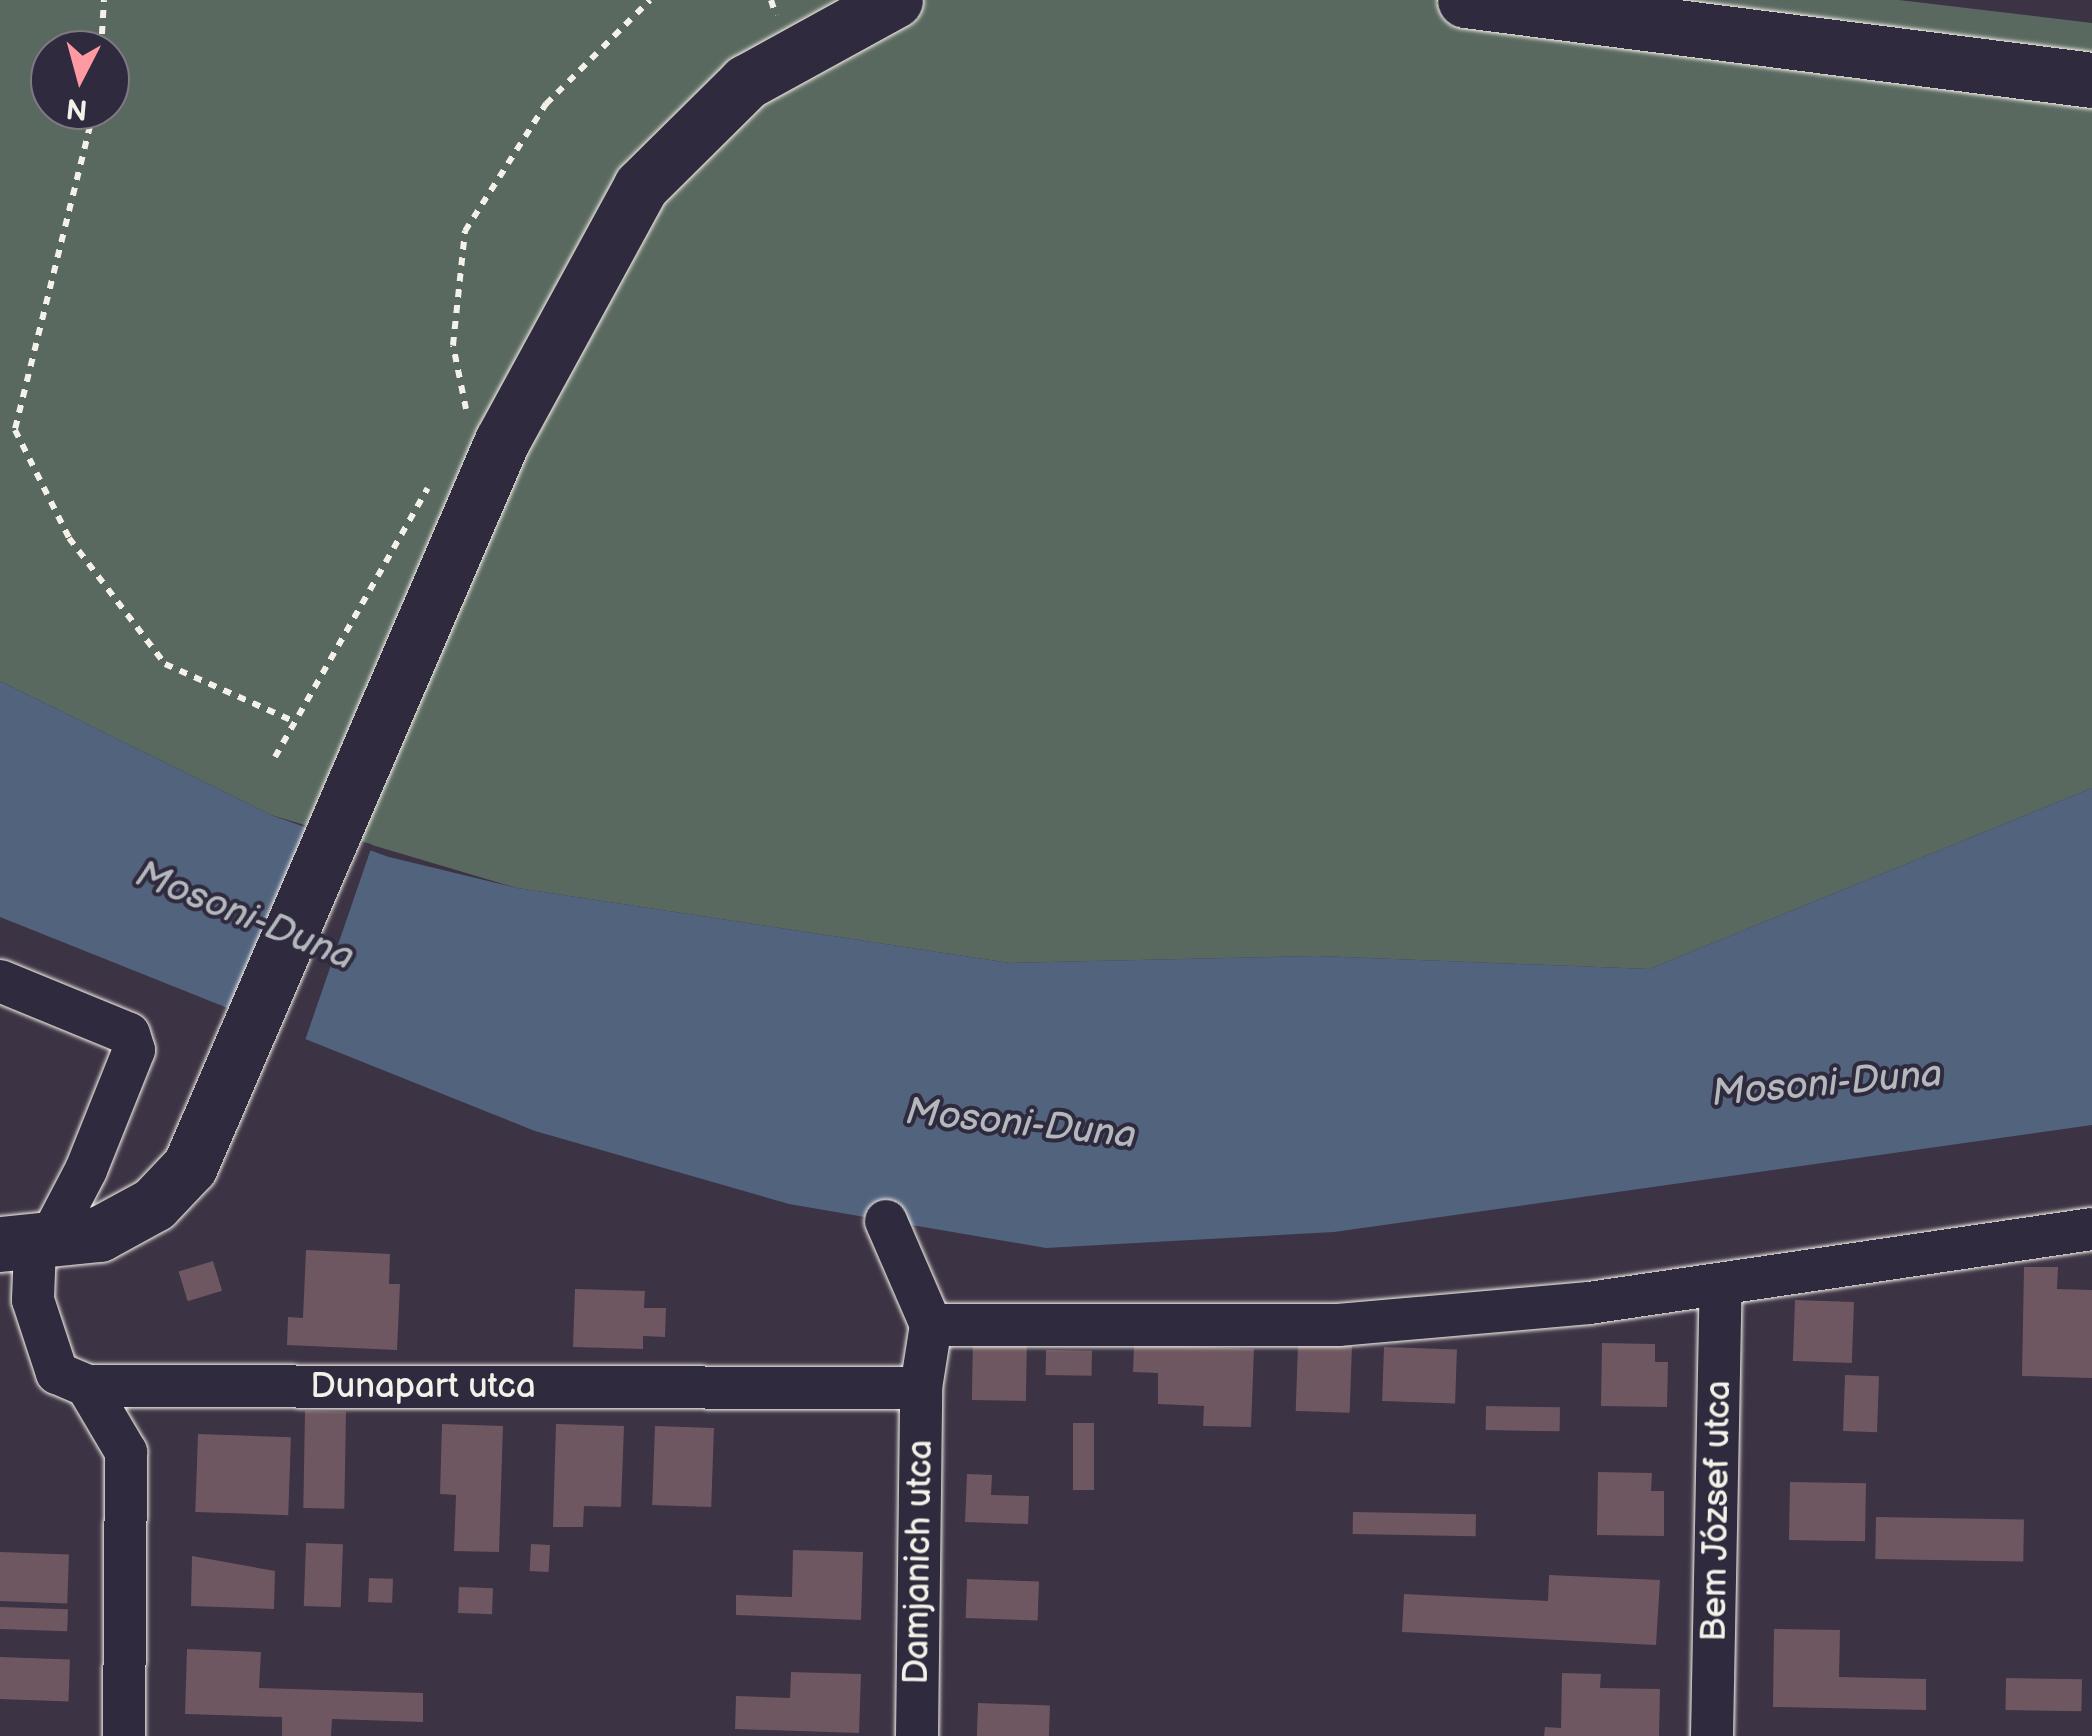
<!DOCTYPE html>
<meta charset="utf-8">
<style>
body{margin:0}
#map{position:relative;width:2092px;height:1736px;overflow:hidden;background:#3c3344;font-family:"Balsamiq Sans",sans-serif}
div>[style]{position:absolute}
.green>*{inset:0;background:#5a6960}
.water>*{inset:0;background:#52637d}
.pier>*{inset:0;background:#3c3344;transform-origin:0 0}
.building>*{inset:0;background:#6e5761;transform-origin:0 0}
.path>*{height:6px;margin-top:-3px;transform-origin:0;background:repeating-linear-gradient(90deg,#f4f1e8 0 8px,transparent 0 16px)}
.roads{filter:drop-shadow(0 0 2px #f4f1e8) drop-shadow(0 0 2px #f4f1e8)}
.minor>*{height:42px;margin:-21px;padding:0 21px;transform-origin:21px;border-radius:21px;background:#2f2a3d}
.major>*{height:55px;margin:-27.5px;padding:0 27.5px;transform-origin:27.5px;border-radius:27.5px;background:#2f2a3d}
span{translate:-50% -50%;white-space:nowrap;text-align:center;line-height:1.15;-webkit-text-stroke:8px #2f2a3d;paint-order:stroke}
.street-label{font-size:35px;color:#f4f1e8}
.water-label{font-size:38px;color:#b3b8bd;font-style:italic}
.north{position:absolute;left:30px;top:30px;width:100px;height:100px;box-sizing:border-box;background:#2f2a3d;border:2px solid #7e7a81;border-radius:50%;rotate:186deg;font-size:28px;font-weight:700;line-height:40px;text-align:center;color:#f4f1e8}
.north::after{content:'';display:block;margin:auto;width:35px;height:45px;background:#ff9aa2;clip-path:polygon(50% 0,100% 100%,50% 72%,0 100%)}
</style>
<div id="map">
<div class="green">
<div style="clip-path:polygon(evenodd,0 0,1899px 0,2092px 23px,2092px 788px,1649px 969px,1318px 956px,1010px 963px,517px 888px,271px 815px,0 681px,0 0,50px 50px,110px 50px,110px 110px,50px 110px,50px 50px)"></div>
</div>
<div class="water">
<div style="clip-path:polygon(0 681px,271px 815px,389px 857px,517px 888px,1010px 963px,1318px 956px,1649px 969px,2092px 788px,2092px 1125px,1334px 1232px,1046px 1248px,789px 1204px,535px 1131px,0 917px)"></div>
</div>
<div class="pier">
<div style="left:309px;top:823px;width:67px;height:207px;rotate:19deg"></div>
</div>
<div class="building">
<div style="clip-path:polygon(306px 1250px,390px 1254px,389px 1284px,400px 1284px,397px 1350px,287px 1345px,288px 1317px,303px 1318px)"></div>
<div style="left:213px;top:1261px;width:31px;height:36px;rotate:73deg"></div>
<div style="clip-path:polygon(2024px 1267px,2058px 1267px,2057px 1289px,2092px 1290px,2092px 1378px,2022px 1376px)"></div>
<div style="clip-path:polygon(575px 1289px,645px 1291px,644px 1308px,666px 1308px,665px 1337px,643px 1336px,643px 1349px,573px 1347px)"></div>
<div style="left:1795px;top:1300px;width:59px;height:61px;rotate:2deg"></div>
<div style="left:973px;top:1335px;width:54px;height:65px;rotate:1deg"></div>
<div style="clip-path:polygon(1602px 1343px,1655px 1344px,1655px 1362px,1668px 1362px,1667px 1407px,1601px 1406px)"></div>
<div style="clip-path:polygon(1134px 1344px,1254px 1349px,1251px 1427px,1203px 1426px,1204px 1406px,1158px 1404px,1158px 1373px,1133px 1372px)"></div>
<div style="left:1298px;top:1344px;width:54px;height:67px;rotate:2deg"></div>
<div style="left:1384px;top:1347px;width:73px;height:54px;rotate:2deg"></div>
<div style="left:1046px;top:1350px;width:46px;height:25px;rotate:1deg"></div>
<div style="left:1845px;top:1375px;width:34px;height:56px;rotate:2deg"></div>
<div style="left:1486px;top:1406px;width:74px;height:24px;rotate:1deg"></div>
<div style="left:305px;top:1411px;width:41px;height:97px;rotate:1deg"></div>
<div style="left:1073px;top:1423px;width:21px;height:67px"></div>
<div style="clip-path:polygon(442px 1424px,503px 1426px,499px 1552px,454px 1551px,456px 1495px,440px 1494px)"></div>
<div style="clip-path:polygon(556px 1424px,624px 1426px,621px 1507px,584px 1506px,583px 1527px,553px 1527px)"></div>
<div style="left:655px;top:1426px;width:59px;height:79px;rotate:2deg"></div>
<div style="left:198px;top:1434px;width:93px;height:78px;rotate:2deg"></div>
<div style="clip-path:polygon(1598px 1472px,1652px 1473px,1651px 1491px,1664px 1491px,1664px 1536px,1597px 1535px)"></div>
<div style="clip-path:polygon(967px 1474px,992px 1475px,991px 1495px,1029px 1496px,1028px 1524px,965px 1522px)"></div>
<div style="left:1790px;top:1482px;width:76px;height:58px;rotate:1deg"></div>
<div style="left:1353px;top:1512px;width:123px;height:22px;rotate:1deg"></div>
<div style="left:1876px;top:1517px;width:148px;height:42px;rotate:1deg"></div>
<div style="left:306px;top:1543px;width:37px;height:63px;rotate:2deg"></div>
<div style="left:531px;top:1544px;width:19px;height:27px;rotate:3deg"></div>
<div style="clip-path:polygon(793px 1550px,863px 1552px,861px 1620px,736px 1615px,736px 1595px,792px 1597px)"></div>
<div style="left:0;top:1552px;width:69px;height:49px;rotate:2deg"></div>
<div style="clip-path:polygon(192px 1556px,275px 1571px,274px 1609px,191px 1606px)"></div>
<div style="clip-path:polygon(1549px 1575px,1660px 1580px,1656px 1645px,1402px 1632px,1404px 1594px,1548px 1601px)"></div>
<div style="left:369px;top:1578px;width:24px;height:24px;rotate:2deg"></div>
<div style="left:967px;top:1579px;width:72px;height:39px;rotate:2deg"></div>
<div style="left:459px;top:1587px;width:34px;height:26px;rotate:2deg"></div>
<div style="left:0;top:1607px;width:68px;height:22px;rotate:2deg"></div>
<div style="clip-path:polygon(1774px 1629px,1840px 1630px,1839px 1677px,1926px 1679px,1926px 1710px,1773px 1707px)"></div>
<div style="clip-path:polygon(187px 1649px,261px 1652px,259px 1688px,423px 1693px,423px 1722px,332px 1719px,331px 1736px,282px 1736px,282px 1717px,185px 1714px)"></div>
<div style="left:0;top:1657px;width:70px;height:42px;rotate:2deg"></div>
<div style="clip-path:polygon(791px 1672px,861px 1674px,859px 1733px,735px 1729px,736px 1696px,790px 1698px)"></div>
<div style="clip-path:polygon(1562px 1673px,1601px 1674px,1600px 1688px,1660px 1689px,1659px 1736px,1544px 1736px,1545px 1727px,1561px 1728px)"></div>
<div style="left:2006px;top:1678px;width:76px;height:32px;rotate:1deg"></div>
<div style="left:978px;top:1703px;width:72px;height:33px;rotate:2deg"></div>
</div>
<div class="path">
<div style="left:771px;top:0;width:16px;rotate:72deg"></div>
<div style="left:101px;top:50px;width:50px;rotate:-86.6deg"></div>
<div style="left:94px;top:110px;width:330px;rotate:103.9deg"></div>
<div style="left:15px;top:430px;width:121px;rotate:63.4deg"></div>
<div style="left:69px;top:538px;width:158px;rotate:52.7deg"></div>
<div style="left:165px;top:664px;width:142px;rotate:24deg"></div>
<div style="left:466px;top:409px;width:65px;rotate:-101.5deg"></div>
<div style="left:453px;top:345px;width:115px;rotate:-84deg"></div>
<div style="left:465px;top:231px;width:151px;rotate:-57.5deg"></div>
<div style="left:546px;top:104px;width:147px;rotate:-45deg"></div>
<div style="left:275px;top:757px;width:309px;rotate:-60.4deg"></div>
</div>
<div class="roads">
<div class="minor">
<div style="left:0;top:981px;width:139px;rotate:22.3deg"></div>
<div style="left:129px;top:1034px;width:17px;rotate:73deg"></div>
<div style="left:134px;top:1050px;width:129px;rotate:111.8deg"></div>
<div style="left:86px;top:1170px;width:73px;rotate:117.6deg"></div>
<div style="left:52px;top:1235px;width:21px;rotate:145deg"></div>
<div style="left:35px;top:1247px;width:53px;rotate:92.2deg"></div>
<div style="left:33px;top:1300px;width:77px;rotate:71.8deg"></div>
<div style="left:57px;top:1373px;width:33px;rotate:23deg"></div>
<div style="left:87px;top:1386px;width:834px;rotate:0.14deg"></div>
<div style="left:886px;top:1221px;width:113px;rotate:66.6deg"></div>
<div style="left:87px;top:1386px;width:77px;rotate:59.4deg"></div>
<div style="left:126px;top:1452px;width:284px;rotate:90.4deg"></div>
<div style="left:917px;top:1736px;width:348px;rotate:-89.3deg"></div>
<div style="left:921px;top:1388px;width:64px;rotate:-81deg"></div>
<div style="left:931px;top:1325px;width:407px"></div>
<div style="left:1338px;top:1325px;width:252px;rotate:-5deg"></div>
<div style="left:1589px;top:1303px;width:508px;rotate:-8.37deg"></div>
<div style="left:1712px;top:1736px;width:451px;rotate:-88.9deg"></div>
</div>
<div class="major">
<div style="left:1465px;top:0;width:632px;rotate:7.27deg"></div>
<div style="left:0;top:1244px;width:100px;rotate:-5.8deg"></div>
<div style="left:99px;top:1234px;width:63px;rotate:-28.6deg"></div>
<div style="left:154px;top:1204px;width:52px;rotate:-46.5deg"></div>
<div style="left:190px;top:1166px;width:789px;rotate:-66.72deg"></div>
<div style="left:502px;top:441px;width:290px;rotate:-61.4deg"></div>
<div style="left:641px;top:186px;width:148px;rotate:-44.7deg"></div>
<div style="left:746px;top:82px;width:170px;rotate:-28.8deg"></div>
</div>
</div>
<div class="street-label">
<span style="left:423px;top:1387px">Dunapart utca</span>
<span style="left:1717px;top:1511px;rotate:-89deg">Bem József utca</span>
<span style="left:919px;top:1562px;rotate:-89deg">Damjanich utca</span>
</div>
<div class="water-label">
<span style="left:245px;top:916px;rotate:22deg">Mosoni-Duna</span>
<span style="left:1827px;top:1084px;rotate:-5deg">Mosoni-Duna</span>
<span style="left:1021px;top:1124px;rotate:6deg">Mosoni-Duna</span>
</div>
<div class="north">N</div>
</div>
